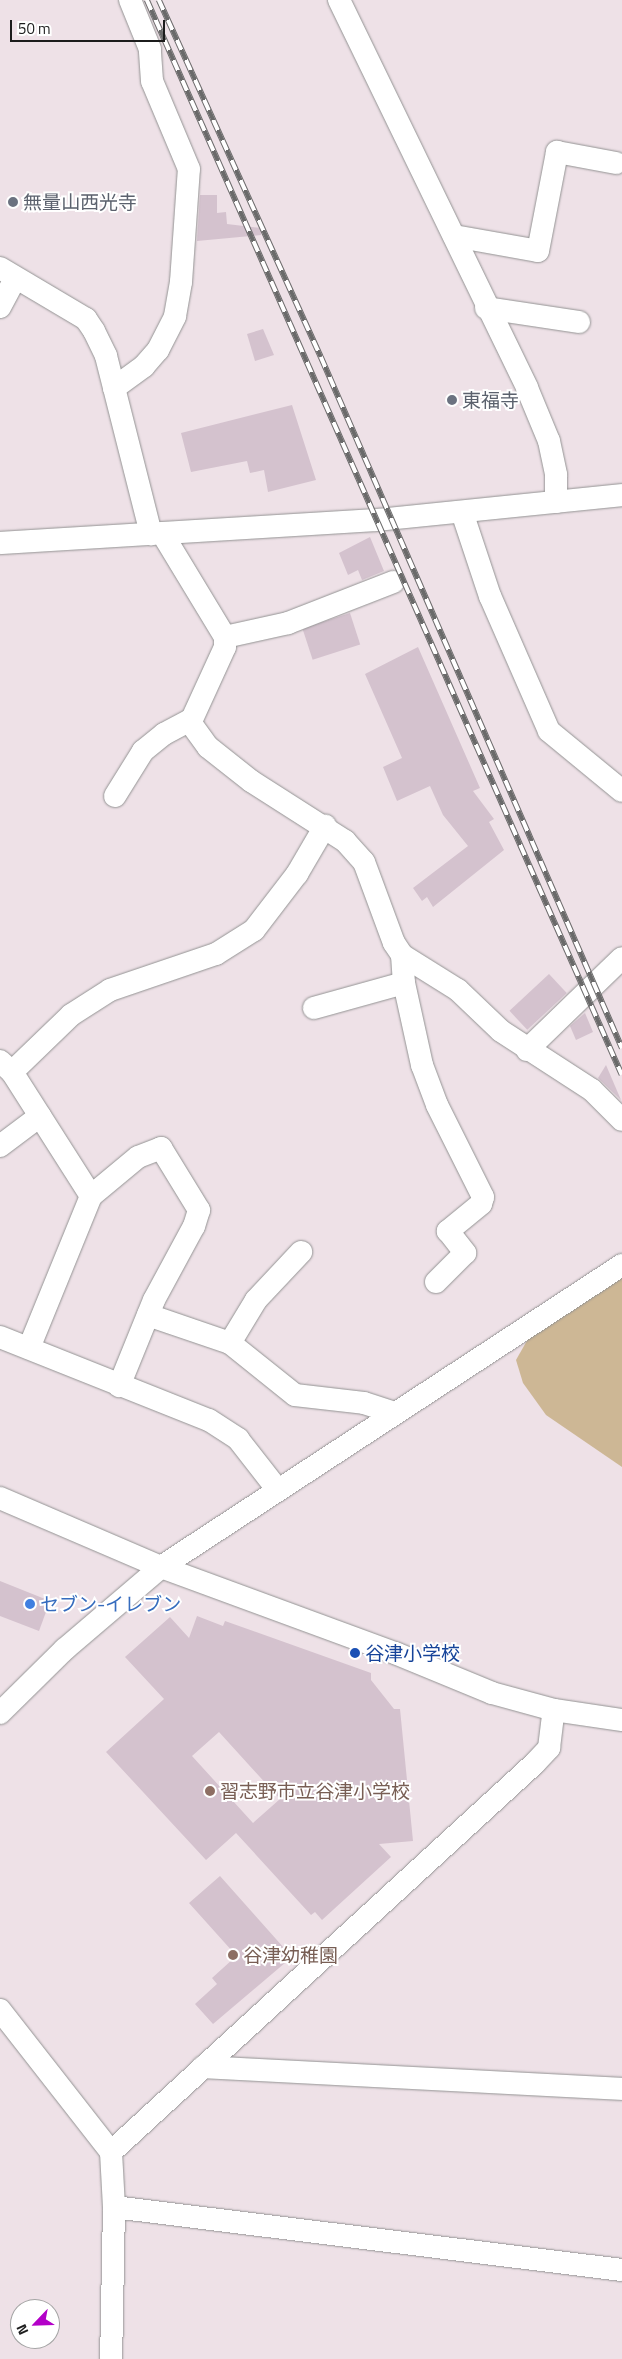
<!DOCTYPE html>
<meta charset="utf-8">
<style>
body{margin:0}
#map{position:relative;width:622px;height:2359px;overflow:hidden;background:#eee1e7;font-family:"Titillium Web","Noto Sans JP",sans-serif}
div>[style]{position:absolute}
.forest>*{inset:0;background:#cdb795}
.building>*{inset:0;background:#d4c2ce;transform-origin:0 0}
.roads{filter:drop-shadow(0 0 1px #939393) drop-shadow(0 0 1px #939393)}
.minor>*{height:22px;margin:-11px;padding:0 11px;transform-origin:11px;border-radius:11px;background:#fff}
.rail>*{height:5.5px;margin-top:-2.75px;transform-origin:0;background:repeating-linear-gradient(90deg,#fff 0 11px,#6a6a6a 0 22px);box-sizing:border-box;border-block:1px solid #6a6a6a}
.dots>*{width:14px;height:14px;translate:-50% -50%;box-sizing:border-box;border:2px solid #fff;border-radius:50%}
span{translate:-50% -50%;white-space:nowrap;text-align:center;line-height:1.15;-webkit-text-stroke:4px #fff;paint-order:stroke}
.worship-label{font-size:19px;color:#5b616d}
.left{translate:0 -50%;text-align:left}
.shop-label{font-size:19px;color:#366cbe}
.transit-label{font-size:19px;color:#164399}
.education-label{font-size:19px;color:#785e54}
.north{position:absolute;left:10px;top:2299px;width:50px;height:50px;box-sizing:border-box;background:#fff;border:1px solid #a4a4a4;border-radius:50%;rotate:246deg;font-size:14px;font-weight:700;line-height:20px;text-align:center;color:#1c1c1c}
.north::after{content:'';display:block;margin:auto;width:18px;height:22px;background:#b300c8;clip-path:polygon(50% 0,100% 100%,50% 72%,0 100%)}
.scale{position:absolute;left:10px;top:20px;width:155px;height:22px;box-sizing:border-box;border:2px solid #1c1c1c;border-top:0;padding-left:6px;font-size:15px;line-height:18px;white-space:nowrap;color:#1c1c1c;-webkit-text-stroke:4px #fff;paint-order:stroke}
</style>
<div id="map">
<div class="forest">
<div style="clip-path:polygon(622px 1274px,622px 1467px,546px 1415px,523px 1383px,516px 1360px,533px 1330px)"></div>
</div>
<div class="building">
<div style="clip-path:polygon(200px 195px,217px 195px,217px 213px,226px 212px,227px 224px,261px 228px,261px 235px,197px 241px)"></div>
<div style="clip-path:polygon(263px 329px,274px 355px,255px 361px,247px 334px)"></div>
<div style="clip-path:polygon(292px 405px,316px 480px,268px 492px,264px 470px,250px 473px,247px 461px,191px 472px,181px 433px)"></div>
<div style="clip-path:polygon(370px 537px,384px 571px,362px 580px,358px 570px,348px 575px,339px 553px)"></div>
<div style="left:350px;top:613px;width:33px;height:50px;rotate:72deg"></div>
<div style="clip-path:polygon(418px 647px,480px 788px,473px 791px,494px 819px,489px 822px,504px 850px,433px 907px,427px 897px,422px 901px,413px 888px,468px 846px,443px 815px,430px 786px,397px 801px,383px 767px,402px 758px,365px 674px)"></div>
<div style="left:549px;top:974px;width:26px;height:54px;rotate:47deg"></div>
<div style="clip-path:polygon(585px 1013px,593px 1032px,576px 1040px,570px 1026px)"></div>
<div style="clip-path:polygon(606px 1065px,621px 1100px,598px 1078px)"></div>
<div style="clip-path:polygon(0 1581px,50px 1601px,39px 1631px,0 1616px)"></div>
<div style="clip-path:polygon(evenodd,197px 1616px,223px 1626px,225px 1621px,371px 1673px,371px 1680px,394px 1709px,400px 1709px,413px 1841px,379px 1844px,391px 1857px,322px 1920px,315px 1912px,311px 1915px,236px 1833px,206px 1860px,106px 1752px,164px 1699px,125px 1657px,170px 1617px,189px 1638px,197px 1616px,219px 1732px,280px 1799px,253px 1823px,192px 1756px,219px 1732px)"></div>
<div style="clip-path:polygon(220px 1876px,292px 1957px,213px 2024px,195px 2004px,217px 1984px,212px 1978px,233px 1959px,230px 1955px,233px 1952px,189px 1903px)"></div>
</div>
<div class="roads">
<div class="minor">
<div style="left:339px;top:0;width:431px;rotate:64.1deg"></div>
<div style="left:527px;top:388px;width:57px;rotate:67.5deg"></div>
<div style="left:549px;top:441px;width:35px;rotate:78deg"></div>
<div style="left:556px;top:475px;width:27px;rotate:90deg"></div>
<div style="left:454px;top:236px;width:85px;rotate:10.1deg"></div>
<div style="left:538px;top:251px;width:101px;rotate:-79.1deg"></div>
<div style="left:557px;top:152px;width:60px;rotate:10.6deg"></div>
<div style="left:0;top:268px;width:100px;rotate:30.7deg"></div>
<div style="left:86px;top:319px;width:14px;rotate:56deg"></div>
<div style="left:94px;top:331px;width:28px;rotate:64deg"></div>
<div style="left:106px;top:356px;width:184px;rotate:75.8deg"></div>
<div style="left:0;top:307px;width:32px;rotate:-62deg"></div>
<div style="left:486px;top:308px;width:94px;rotate:8.6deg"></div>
<div style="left:114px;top:388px;width:37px;rotate:-36deg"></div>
<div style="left:144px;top:366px;width:21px;rotate:-49deg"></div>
<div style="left:158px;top:350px;width:38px;rotate:-63deg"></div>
<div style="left:175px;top:316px;width:35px;rotate:-80deg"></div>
<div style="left:181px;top:282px;width:113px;rotate:-86deg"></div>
<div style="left:189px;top:169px;width:95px;rotate:-112.8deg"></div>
<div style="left:152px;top:81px;width:32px;rotate:-94deg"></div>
<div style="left:150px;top:49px;width:53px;rotate:-112.2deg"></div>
<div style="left:462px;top:512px;width:89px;rotate:71.6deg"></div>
<div style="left:490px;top:596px;width:147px;rotate:66.4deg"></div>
<div style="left:549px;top:731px;width:94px;rotate:39.4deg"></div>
<div style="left:162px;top:533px;width:122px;rotate:58.8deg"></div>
<div style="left:225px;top:637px;width:10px;rotate:90deg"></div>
<div style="left:225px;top:647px;width:79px;rotate:114.6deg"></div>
<div style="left:192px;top:719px;width:6px;rotate:90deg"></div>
<div style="left:192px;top:725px;width:27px;rotate:54deg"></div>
<div style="left:208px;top:747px;width:55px;rotate:38.3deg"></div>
<div style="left:251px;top:781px;width:112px;rotate:32.6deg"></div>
<div style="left:345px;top:841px;width:28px;rotate:48deg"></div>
<div style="left:364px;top:862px;width:86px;rotate:69.7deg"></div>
<div style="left:394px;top:943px;width:14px;rotate:56deg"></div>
<div style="left:402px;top:955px;width:66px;rotate:32deg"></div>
<div style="left:458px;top:990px;width:59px;rotate:43.6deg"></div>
<div style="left:501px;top:1031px;width:108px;rotate:33deg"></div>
<div style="left:592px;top:1090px;width:42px;rotate:45deg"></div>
<div style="left:0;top:543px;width:378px;rotate:-3.5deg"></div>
<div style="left:377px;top:520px;width:246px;rotate:-5.8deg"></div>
<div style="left:225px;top:637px;width:65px;rotate:-12.5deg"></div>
<div style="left:288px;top:623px;width:113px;rotate:-21.3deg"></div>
<div style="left:115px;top:796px;width:53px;rotate:-58.1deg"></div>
<div style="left:143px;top:751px;width:27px;rotate:-39deg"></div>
<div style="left:164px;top:734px;width:32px;rotate:-28deg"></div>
<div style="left:402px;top:955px;width:28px;rotate:86deg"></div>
<div style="left:404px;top:983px;width:84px;rotate:77.6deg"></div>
<div style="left:422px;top:1065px;width:43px;rotate:69.4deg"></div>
<div style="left:437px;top:1105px;width:103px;rotate:63.4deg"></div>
<div style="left:483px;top:1197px;width:7px;rotate:106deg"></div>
<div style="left:481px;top:1204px;width:43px;rotate:140.7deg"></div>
<div style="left:448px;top:1231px;width:28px;rotate:52deg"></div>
<div style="left:465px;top:1253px;width:41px;rotate:135deg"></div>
<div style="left:314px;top:1008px;width:93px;rotate:-15.5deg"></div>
<div style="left:527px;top:1050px;width:132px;rotate:-44.1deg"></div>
<div style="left:0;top:1061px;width:16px;rotate:43deg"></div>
<div style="left:12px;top:1072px;width:147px;rotate:57.5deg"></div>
<div style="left:12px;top:1072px;width:82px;rotate:-44deg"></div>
<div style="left:71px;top:1015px;width:46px;rotate:-32.7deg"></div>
<div style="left:110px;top:990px;width:112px;rotate:-18.8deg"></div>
<div style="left:216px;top:954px;width:45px;rotate:-32.3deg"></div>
<div style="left:254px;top:930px;width:71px;rotate:-52.5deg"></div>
<div style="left:297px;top:874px;width:56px;rotate:-59.7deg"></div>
<div style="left:0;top:1146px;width:50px;rotate:-36.9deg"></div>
<div style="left:148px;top:1315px;width:87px;rotate:18.9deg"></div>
<div style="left:230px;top:1343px;width:83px;rotate:38.7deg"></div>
<div style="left:295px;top:1395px;width:69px;rotate:6.6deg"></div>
<div style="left:364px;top:1403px;width:33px;rotate:18deg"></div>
<div style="left:0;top:1337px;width:225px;rotate:21.7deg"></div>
<div style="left:209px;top:1420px;width:35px;rotate:33deg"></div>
<div style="left:238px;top:1439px;width:63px;rotate:52deg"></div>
<div style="left:230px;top:1343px;width:50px;rotate:-58.8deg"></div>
<div style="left:256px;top:1300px;width:66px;rotate:-46.8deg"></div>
<div style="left:29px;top:1348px;width:164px;rotate:-67.8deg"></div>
<div style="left:91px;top:1196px;width:61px;rotate:-39.7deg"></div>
<div style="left:138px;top:1157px;width:25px;rotate:-21deg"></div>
<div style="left:161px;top:1148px;width:73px;rotate:58.5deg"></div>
<div style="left:199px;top:1210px;width:17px;rotate:107deg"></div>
<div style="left:194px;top:1226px;width:84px;rotate:118.4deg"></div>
<div style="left:154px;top:1300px;width:93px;rotate:112.1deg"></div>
<div style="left:0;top:1498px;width:175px;rotate:23.2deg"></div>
<div style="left:161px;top:1567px;width:249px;rotate:20.2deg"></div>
<div style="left:395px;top:1653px;width:105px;rotate:22.4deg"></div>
<div style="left:492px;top:1693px;width:64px;rotate:15.3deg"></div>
<div style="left:554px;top:1710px;width:69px;rotate:8.4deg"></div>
<div style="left:0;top:1713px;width:91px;rotate:-44.6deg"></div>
<div style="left:65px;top:1649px;width:126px;rotate:-40.5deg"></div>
<div style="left:161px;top:1567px;width:551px;rotate:-33.23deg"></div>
<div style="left:0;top:2010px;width:180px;rotate:52deg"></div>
<div style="left:111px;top:2152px;width:55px;rotate:86.9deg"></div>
<div style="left:114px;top:2207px;width:152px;rotate:91.1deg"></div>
<div style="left:203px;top:2067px;width:420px;rotate:3deg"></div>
<div style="left:111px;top:2152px;width:575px;rotate:-42.53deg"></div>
<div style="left:535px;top:1763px;width:21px;rotate:-47deg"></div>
<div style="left:549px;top:1748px;width:38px;rotate:-83deg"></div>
<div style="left:114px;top:2207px;width:512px;rotate:7.07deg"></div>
</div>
</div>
<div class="rail">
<div style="left:147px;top:0;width:1175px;rotate:66.16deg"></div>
<div style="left:159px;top:0;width:392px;rotate:65.6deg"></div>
<div style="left:321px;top:357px;width:754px;rotate:66.46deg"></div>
</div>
<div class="dots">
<div style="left:13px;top:202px;background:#6b7280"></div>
<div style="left:452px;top:400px;background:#6b7280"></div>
<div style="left:30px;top:1604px;background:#3f7fe0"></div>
<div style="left:355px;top:1653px;background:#1a4fb4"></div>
<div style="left:210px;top:1791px;background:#8d6e63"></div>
<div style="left:233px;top:1955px;background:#8d6e63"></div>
</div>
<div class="worship-label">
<span class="left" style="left:23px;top:202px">無量山西光寺</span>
<span class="left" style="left:462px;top:400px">東福寺</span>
</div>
<div class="shop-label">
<span class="left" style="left:40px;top:1604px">セブン-イレブン</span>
</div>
<div class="transit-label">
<span class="left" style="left:365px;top:1653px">谷津小学校</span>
</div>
<div class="education-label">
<span class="left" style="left:220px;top:1791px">習志野市立谷津小学校</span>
<span class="left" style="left:243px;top:1955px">谷津幼稚園</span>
</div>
<div class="north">N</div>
<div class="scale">50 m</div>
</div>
